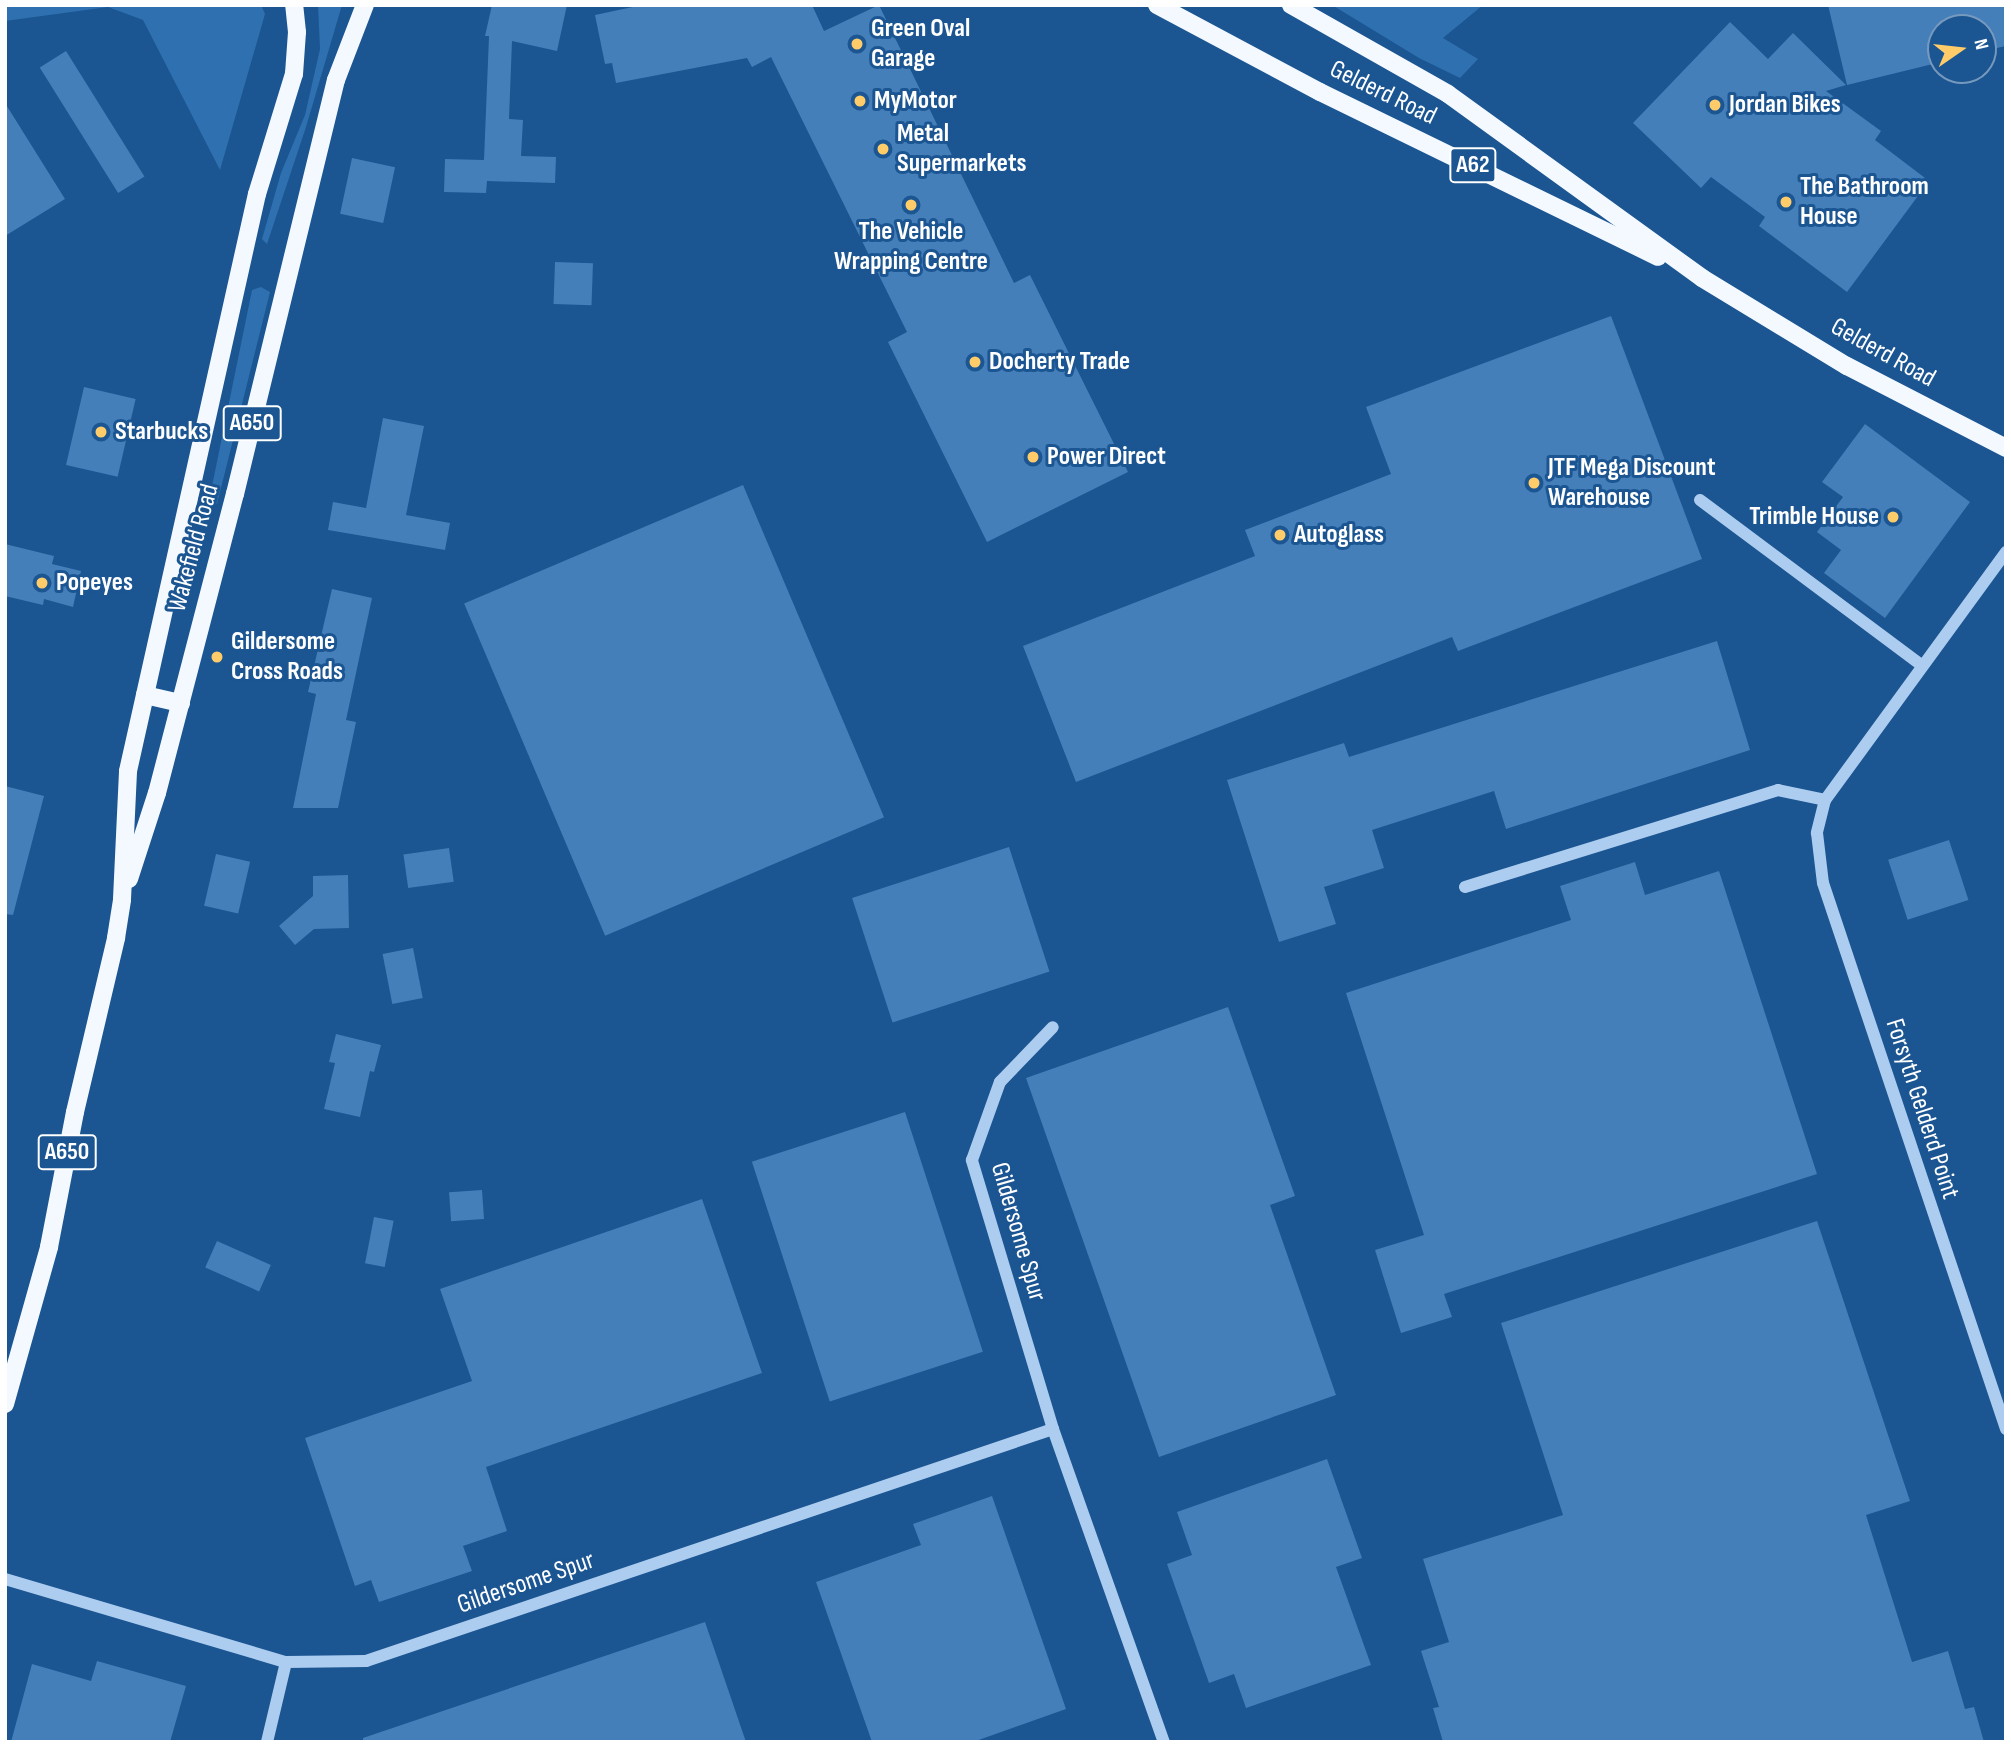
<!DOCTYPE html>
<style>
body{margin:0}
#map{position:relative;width:2011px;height:1747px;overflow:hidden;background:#1b5592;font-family:"Sofia Sans Condensed",sans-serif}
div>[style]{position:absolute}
.green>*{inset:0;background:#2e70b0}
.building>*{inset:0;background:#447fb9;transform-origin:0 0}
.minor>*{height:12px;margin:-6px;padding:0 6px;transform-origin:6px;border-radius:6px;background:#accdef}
.major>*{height:18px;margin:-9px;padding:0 9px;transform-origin:9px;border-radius:9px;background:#f3f9ff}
.dots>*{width:19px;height:19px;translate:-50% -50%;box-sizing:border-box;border:4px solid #1b5592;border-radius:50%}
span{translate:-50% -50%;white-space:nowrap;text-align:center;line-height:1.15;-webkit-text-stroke:6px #1b5592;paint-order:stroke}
.shield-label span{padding:2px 5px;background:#1b5592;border:2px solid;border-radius:5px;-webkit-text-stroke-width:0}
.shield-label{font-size:24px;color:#fff;font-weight:700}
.poi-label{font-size:26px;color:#fff;font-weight:700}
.left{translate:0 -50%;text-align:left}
.right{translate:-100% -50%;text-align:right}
.street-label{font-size:26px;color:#fff}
.frame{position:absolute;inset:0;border:7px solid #fff;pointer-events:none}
.north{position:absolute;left:1927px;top:14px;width:70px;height:70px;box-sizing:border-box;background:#1b5592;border:2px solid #7699be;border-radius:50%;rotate:76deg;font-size:19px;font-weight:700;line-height:28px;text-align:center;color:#fff}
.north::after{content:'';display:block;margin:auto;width:24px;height:32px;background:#ffcc69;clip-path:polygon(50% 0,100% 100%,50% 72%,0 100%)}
</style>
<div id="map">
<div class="green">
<div style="clip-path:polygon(5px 5px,261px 5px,265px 14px,220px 170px,143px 20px,108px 7px,5px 21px)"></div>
<div style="clip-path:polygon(318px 5px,342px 5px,306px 127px,267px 244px,262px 239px,281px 173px,305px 115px,320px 49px)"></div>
<div style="clip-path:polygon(1332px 5px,1483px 5px,1443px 38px,1478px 59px,1460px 78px,1419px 58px)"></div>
<div style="clip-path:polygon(261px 287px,270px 292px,217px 504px,211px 504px,211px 491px,252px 290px)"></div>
</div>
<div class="building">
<div style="clip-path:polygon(492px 5px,567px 5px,557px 51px,512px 41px,509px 119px,523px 120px,521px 156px,556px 157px,555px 183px,487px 181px,486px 193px,444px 192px,445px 159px,484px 160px,489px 36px,485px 36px)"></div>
<div style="clip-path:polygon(642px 5px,812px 5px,824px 31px,879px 5px,1014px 283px,1030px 275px,1128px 472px,987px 542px,888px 342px,907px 332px,771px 57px,752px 67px,747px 58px,616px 83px,612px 63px,605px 64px,595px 15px)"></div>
<div style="clip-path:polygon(1828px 5px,2006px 5px,2006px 46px,1983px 51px,1983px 28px,1941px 28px,1941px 62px,1847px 85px)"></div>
<div style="clip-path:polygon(1730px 22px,1768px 59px,1793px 33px,1846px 85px,1826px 91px,1881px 131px,1875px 140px,1929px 181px,1847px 292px,1759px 226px,1765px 217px,1711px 177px,1701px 188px,1633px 123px)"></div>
<div style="left:66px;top:51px;width:148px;height:31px;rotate:58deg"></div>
<div style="clip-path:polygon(5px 103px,65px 199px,5px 236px)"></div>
<div style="left:352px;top:158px;width:44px;height:57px;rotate:12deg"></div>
<div style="left:555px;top:262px;width:38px;height:42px;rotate:2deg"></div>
<div style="clip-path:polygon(1611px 316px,1702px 559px,1458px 651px,1452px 637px,1076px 782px,1023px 646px,1255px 556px,1245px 530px,1391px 474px,1366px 407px)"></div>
<div style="left:84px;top:387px;width:53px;height:80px;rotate:13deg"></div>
<div style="clip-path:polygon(383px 418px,424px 426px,406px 515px,450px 523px,445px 550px,328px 530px,333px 502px,366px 508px)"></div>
<div style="clip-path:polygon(1865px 424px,1970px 502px,1885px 618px,1824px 573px,1841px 550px,1817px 532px,1843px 497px,1822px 482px)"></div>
<div style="left:743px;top:485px;width:361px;height:303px;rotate:67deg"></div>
<div style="clip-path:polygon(5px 544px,54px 556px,52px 564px,81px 571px,73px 607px,44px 599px,43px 605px,5px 596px)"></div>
<div style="clip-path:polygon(332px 589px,372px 598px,346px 720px,356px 722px,338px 808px,293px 808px,316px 694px,308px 692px)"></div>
<div style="clip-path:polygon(1717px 641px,1750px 750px,1506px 829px,1494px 791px,1372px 830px,1384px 868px,1324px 887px,1336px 924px,1279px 942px,1227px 780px,1344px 743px,1349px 757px)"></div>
<div style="clip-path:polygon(5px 786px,44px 796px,13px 915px,5px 914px)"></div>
<div style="left:1949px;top:840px;width:63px;height:64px;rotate:72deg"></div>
<div style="left:1009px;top:847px;width:131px;height:165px;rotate:72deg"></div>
<div style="left:449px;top:848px;width:34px;height:46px;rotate:82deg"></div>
<div style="left:216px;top:854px;width:35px;height:53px;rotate:13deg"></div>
<div style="clip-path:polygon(1635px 862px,1645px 895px,1719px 871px,1817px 1174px,1444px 1294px,1452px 1317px,1401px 1333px,1375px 1250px,1424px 1235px,1346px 993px,1571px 920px,1560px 886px)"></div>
<div style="clip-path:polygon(348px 875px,349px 928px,314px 929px,295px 945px,279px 926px,313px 896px,313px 876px)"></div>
<div style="left:413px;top:948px;width:51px;height:31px;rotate:79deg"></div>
<div style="clip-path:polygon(1228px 1007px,1295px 1196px,1270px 1205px,1336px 1395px,1159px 1457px,1026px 1078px)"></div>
<div style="clip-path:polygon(336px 1034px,381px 1045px,374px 1072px,370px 1071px,360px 1117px,324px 1109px,335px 1063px,329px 1062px)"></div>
<div style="left:905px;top:1112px;width:252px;height:161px;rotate:72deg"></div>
<div style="left:482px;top:1190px;width:29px;height:33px;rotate:86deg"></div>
<div style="clip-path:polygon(702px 1199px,762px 1373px,486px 1467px,507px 1531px,463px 1546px,472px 1571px,379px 1602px,371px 1580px,355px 1586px,305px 1438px,472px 1381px,440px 1289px)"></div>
<div style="left:374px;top:1217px;width:20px;height:47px;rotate:11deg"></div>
<div style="clip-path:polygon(1817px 1221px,1910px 1501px,1866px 1515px,1912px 1662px,1948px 1651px,1965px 1709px,1974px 1707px,1984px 1742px,1443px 1742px,1433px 1708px,1439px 1707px,1421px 1651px,1449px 1642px,1423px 1559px,1563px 1515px,1501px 1323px)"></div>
<div style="left:217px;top:1241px;width:59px;height:29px;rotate:24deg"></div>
<div style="clip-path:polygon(1327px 1459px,1362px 1558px,1336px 1567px,1371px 1665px,1246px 1708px,1234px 1674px,1209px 1683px,1167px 1564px,1192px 1555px,1177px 1512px)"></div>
<div style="clip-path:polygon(992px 1496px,1066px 1709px,973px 1742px,872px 1742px,816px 1582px,921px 1545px,913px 1524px)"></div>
<div style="clip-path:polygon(705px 1622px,746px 1742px,363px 1742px,363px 1738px)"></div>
<div style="clip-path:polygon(97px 1661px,186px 1686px,170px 1742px,11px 1742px,32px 1664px,91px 1681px)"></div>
</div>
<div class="minor">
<div style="left:1700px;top:500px;width:276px;rotate:36.7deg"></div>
<div style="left:2006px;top:552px;width:307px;rotate:126.1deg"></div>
<div style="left:1825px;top:800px;width:34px;rotate:104deg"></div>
<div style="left:1817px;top:833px;width:50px;rotate:83.2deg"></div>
<div style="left:1823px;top:883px;width:576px;rotate:71.47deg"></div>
<div style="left:1465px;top:887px;width:328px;rotate:-17.2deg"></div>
<div style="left:1778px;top:790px;width:48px;rotate:12deg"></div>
<div style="left:1053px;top:1429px;width:332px;rotate:70.5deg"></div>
<div style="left:5px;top:1579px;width:293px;rotate:16.5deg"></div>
<div style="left:286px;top:1662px;width:80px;rotate:-0.7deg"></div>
<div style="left:366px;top:1661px;width:725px;rotate:-18.66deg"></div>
<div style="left:1053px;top:1429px;width:281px;rotate:-106.8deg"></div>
<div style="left:972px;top:1160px;width:83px;rotate:-70.3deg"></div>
<div style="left:1000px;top:1082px;width:76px;rotate:-46.1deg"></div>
<div style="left:267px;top:1742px;width:82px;rotate:-76.6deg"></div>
</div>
<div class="major">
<div style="left:1157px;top:5px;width:185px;rotate:28.1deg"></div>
<div style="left:1320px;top:92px;width:376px;rotate:26deg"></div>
<div style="left:1291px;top:5px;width:180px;rotate:29.5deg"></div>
<div style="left:1448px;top:94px;width:314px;rotate:35.9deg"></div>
<div style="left:1702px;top:278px;width:170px;rotate:31.3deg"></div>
<div style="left:1847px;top:366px;width:179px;rotate:27.3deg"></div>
<div style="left:145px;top:695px;width:37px;rotate:13deg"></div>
<div style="left:129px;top:879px;width:90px;rotate:-72deg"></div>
<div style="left:157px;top:793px;width:309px;rotate:-75.4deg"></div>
<div style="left:235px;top:494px;width:426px;rotate:-76.3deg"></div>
<div style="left:336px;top:80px;width:80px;rotate:-68.9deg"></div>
<div style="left:5px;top:1404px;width:163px;rotate:-74.3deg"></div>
<div style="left:49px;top:1247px;width:137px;rotate:-79.1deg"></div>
<div style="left:75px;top:1112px;width:179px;rotate:-76.7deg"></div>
<div style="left:116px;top:938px;width:39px;rotate:-81deg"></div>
<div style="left:122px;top:899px;width:128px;rotate:-87.3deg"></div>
<div style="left:128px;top:771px;width:591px;rotate:-77.4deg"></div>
<div style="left:257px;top:194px;width:126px;rotate:-72.9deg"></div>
<div style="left:294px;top:74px;width:42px;rotate:-85.9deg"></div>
<div style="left:297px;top:32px;width:27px;rotate:-96deg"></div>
</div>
<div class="dots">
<div style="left:857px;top:44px;background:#ffcc69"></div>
<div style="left:860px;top:101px;background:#ffcc69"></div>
<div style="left:1715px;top:105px;background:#ffcc69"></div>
<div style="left:883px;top:149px;background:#ffcc69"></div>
<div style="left:1786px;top:202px;background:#ffcc69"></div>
<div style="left:911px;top:205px;background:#ffcc69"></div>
<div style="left:975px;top:362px;background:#ffcc69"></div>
<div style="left:101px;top:432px;background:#ffcc69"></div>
<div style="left:1033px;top:457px;background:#ffcc69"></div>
<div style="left:1534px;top:483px;background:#ffcc69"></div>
<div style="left:1893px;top:517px;background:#ffcc69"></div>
<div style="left:1280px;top:535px;background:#ffcc69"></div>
<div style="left:42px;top:583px;background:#ffcc69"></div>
<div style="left:217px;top:657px;background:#ffcc69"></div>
</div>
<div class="shield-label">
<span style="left:1473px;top:165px">A62</span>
<span style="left:252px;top:423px">A650</span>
<span style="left:67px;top:1152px">A650</span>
</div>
<div class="poi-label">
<span class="left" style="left:871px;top:44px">Green Oval<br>Garage</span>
<span class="left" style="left:874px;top:101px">MyMotor</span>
<span class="left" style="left:1729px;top:105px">Jordan Bikes</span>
<span class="left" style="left:897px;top:149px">Metal<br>Supermarkets</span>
<span class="left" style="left:1800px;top:202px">The Bathroom<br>House</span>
<span style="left:911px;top:247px">The Vehicle<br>Wrapping Centre</span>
<span class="left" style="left:989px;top:362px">Docherty Trade</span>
<span class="left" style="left:115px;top:432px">Starbucks</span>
<span class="left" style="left:1047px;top:457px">Power Direct</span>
<span class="left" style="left:1548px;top:483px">JTF Mega Discount<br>Warehouse</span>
<span class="right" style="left:1879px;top:517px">Trimble House</span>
<span class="left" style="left:1294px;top:535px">Autoglass</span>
<span class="left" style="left:56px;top:583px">Popeyes</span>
<span class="left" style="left:231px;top:657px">Gildersome<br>Cross Roads</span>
</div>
<div class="street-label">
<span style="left:1383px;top:93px;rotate:26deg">Gelderd Road</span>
<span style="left:1883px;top:353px;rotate:29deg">Gelderd Road</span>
<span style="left:194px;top:548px;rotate:-75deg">Wakefield Road</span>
<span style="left:1922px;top:1109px;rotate:72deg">Forsyth Gelderd Point</span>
<span style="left:1018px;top:1232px;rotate:74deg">Gildersome Spur</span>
<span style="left:526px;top:1583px;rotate:-19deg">Gildersome Spur</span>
</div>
<div class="frame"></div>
<div class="north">N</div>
</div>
